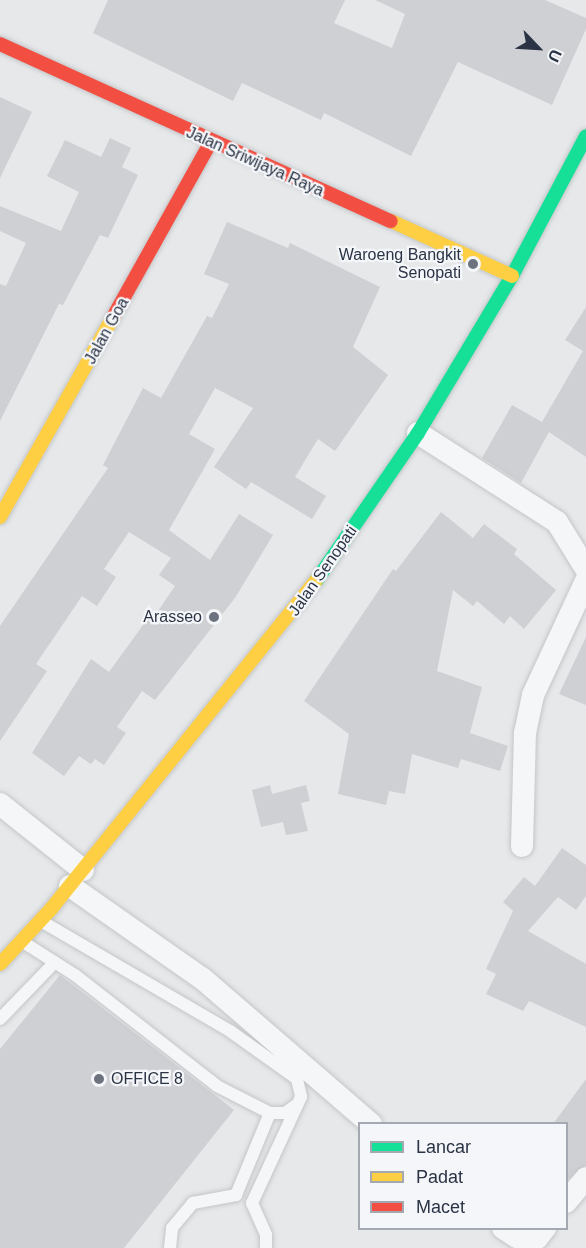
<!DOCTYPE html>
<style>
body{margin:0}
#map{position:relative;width:586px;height:1248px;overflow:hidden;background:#e6e8ea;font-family:Helvetica,sans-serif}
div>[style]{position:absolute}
.building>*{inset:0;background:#ced0d3}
.roads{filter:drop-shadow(0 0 2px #c4c6c8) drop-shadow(0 0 2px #c4c6c8)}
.lane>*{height:12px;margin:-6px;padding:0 6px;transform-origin:6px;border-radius:6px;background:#f5f6f7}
.street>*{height:22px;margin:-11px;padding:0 11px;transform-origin:11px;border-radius:11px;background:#f5f6f7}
.fast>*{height:14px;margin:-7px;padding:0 7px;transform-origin:7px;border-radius:7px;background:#16e098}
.slow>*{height:14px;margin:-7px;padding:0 7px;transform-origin:7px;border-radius:7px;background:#ffcf43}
.jam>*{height:14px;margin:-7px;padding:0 7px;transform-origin:7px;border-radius:7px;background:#f24e42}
.dots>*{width:16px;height:16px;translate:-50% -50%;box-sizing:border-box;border:3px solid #f4f6f9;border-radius:50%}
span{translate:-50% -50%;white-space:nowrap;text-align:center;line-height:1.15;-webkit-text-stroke:4.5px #f4f6f9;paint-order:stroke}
.street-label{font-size:16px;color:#2b3445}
.poi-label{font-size:16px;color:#2b3445}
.right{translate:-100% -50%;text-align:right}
.left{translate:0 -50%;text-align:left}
.legend{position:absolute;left:358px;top:1122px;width:210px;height:108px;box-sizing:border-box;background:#f4f6f9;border:2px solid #a4a8b1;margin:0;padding:8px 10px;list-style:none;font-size:18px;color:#2b3445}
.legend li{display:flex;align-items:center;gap:12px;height:30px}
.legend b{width:30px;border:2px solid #a4a8b1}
.north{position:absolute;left:508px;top:18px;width:60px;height:60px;-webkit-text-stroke:4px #f4f6f9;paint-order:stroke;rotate:115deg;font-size:16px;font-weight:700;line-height:24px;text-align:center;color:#2b3445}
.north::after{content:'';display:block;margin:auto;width:21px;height:27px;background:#2b3445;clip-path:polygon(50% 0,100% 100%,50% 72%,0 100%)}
</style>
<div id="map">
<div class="building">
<div style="clip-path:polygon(108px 0,345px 0,334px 23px,392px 48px,405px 14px,375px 0,545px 0,586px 18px,586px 29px,552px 105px,458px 62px,411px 156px,324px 113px,321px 120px,242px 83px,233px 101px,93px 33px)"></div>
<div style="clip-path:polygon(0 97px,32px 112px,0 178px)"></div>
<div style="clip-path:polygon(110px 138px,131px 148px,122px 167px,138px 175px,108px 238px,100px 235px,63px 305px,59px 304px,0 421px,0 284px,6px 286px,26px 243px,0 231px,0 206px,61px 231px,79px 192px,47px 176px,65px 140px,101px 157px)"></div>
<div style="clip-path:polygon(227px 222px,288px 248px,290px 243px,380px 287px,353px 347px,388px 375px,335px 451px,318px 439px,295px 477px,326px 496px,312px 519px,251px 482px,246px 489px,214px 467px,253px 408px,215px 388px,189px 434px,215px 449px,169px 530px,210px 560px,239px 514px,273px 535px,235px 598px,155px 700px,142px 691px,117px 727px,126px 733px,104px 765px,95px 759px,91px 764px,79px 756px,64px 776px,32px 753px,91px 659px,109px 672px,151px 614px,154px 617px,175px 586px,159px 575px,171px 558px,129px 532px,104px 569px,116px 577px,97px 606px,82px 596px,36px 664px,47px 671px,0 741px,0 626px,108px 468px,103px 465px,143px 388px,161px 398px,207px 316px,212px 318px,229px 284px,204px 274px)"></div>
<div style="clip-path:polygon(586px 307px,586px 457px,549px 432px,521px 483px,482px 458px,512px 405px,542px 422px,583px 351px,565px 340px)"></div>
<div style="clip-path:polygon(441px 512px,473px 538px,484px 524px,517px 549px,514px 554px,556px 590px,524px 629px,510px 616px,504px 624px,477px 601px,473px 606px,453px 590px,437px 671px,482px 687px,470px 733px,508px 746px,500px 771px,461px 759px,458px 768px,412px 754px,405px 794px,389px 791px,386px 805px,338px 794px,349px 734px,304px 701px,393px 569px,396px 571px)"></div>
<div style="clip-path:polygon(586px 637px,586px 705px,559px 694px)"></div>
<div style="clip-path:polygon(270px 785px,272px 794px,306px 785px,310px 801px,301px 803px,308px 831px,286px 835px,283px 822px,261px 827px,252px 790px)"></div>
<div style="clip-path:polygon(562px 848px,586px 865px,586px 896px,576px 910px,558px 897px,528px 931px,586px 964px,586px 1027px,529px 1001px,523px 1011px,486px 994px,496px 974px,486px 969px,513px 911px,503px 902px,524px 877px,535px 886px)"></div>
<div style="clip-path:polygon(60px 975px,234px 1110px,124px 1248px,0 1248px,0 1049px)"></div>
<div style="clip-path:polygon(586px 1079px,586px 1165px,567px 1180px,567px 1124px,553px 1124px)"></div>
</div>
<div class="roads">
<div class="lane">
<div style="left:41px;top:921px;width:219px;rotate:30.2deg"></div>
<div style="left:230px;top:1031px;width:82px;rotate:35.6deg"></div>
<div style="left:297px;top:1079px;width:18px;rotate:77deg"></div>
<div style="left:301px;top:1097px;width:117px;rotate:114.8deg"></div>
<div style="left:252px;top:1203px;width:35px;rotate:66deg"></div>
<div style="left:266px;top:1235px;width:13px;rotate:90deg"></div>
<div style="left:23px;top:942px;width:62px;rotate:32.4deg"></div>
<div style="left:75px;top:975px;width:180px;rotate:38deg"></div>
<div style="left:217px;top:1086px;width:59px;rotate:27deg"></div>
<div style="left:270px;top:1113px;width:15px"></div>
<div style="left:285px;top:1113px;width:14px;rotate:-36deg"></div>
<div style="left:0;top:1019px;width:79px;rotate:-46deg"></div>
<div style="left:170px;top:1248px;width:20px;rotate:-84deg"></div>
<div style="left:172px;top:1228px;width:33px;rotate:-50deg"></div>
<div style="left:193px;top:1203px;width:44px;rotate:-10.5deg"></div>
<div style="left:236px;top:1195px;width:89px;rotate:-67.5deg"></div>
</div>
<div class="street">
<div style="left:418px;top:433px;width:165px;rotate:32.6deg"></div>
<div style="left:557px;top:522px;width:55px;rotate:58.3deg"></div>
<div style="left:0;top:804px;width:106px;rotate:38.5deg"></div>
<div style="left:522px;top:846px;width:113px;rotate:-88.5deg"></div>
<div style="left:525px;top:733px;width:39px;rotate:-78deg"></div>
<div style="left:533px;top:695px;width:126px;rotate:-65.1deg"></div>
<div style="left:70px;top:886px;width:162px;rotate:35deg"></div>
<div style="left:203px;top:979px;width:222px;rotate:40.8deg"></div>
<div style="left:566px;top:1202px;width:31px;rotate:-50deg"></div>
<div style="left:503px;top:1228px;width:17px;rotate:33deg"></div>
<div style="left:517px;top:1237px;width:20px;rotate:3deg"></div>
<div style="left:537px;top:1238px;width:13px;rotate:-51deg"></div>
</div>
<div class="fast">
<div style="left:316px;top:581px;width:180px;rotate:-55.4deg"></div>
<div style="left:418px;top:433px;width:183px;rotate:-59.1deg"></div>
<div style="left:512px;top:276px;width:158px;rotate:-62.1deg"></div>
</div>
<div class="slow">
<div style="left:391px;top:221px;width:133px;rotate:24.4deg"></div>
<div style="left:0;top:517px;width:230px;rotate:-60.5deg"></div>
<div style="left:0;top:964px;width:75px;rotate:-47.2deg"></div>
<div style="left:51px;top:909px;width:422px;rotate:-51.1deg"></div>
</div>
<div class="jam">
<div style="left:0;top:44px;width:429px;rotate:24.4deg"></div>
<div style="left:113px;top:317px;width:201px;rotate:-60.8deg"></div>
</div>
</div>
<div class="dots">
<div style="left:473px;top:264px;background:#6c737f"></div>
<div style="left:214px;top:617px;background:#6c737f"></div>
<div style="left:99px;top:1079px;background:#6c737f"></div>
</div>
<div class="street-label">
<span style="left:255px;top:162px;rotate:24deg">Jalan Sriwijaya Raya</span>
<span style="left:107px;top:331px;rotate:-61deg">Jalan Goa</span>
<span style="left:323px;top:571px;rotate:-55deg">Jalan Senopati</span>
</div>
<div class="poi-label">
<span class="right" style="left:461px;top:264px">Waroeng Bangkit<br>Senopati</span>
<span class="right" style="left:202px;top:617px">Arasseo</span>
<span class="left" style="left:111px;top:1079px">OFFICE 8</span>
</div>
<ul class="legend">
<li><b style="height:8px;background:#16e098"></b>Lancar</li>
<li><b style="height:8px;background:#ffcf43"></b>Padat</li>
<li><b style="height:8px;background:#f24e42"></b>Macet</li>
</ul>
<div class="north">U</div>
</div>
